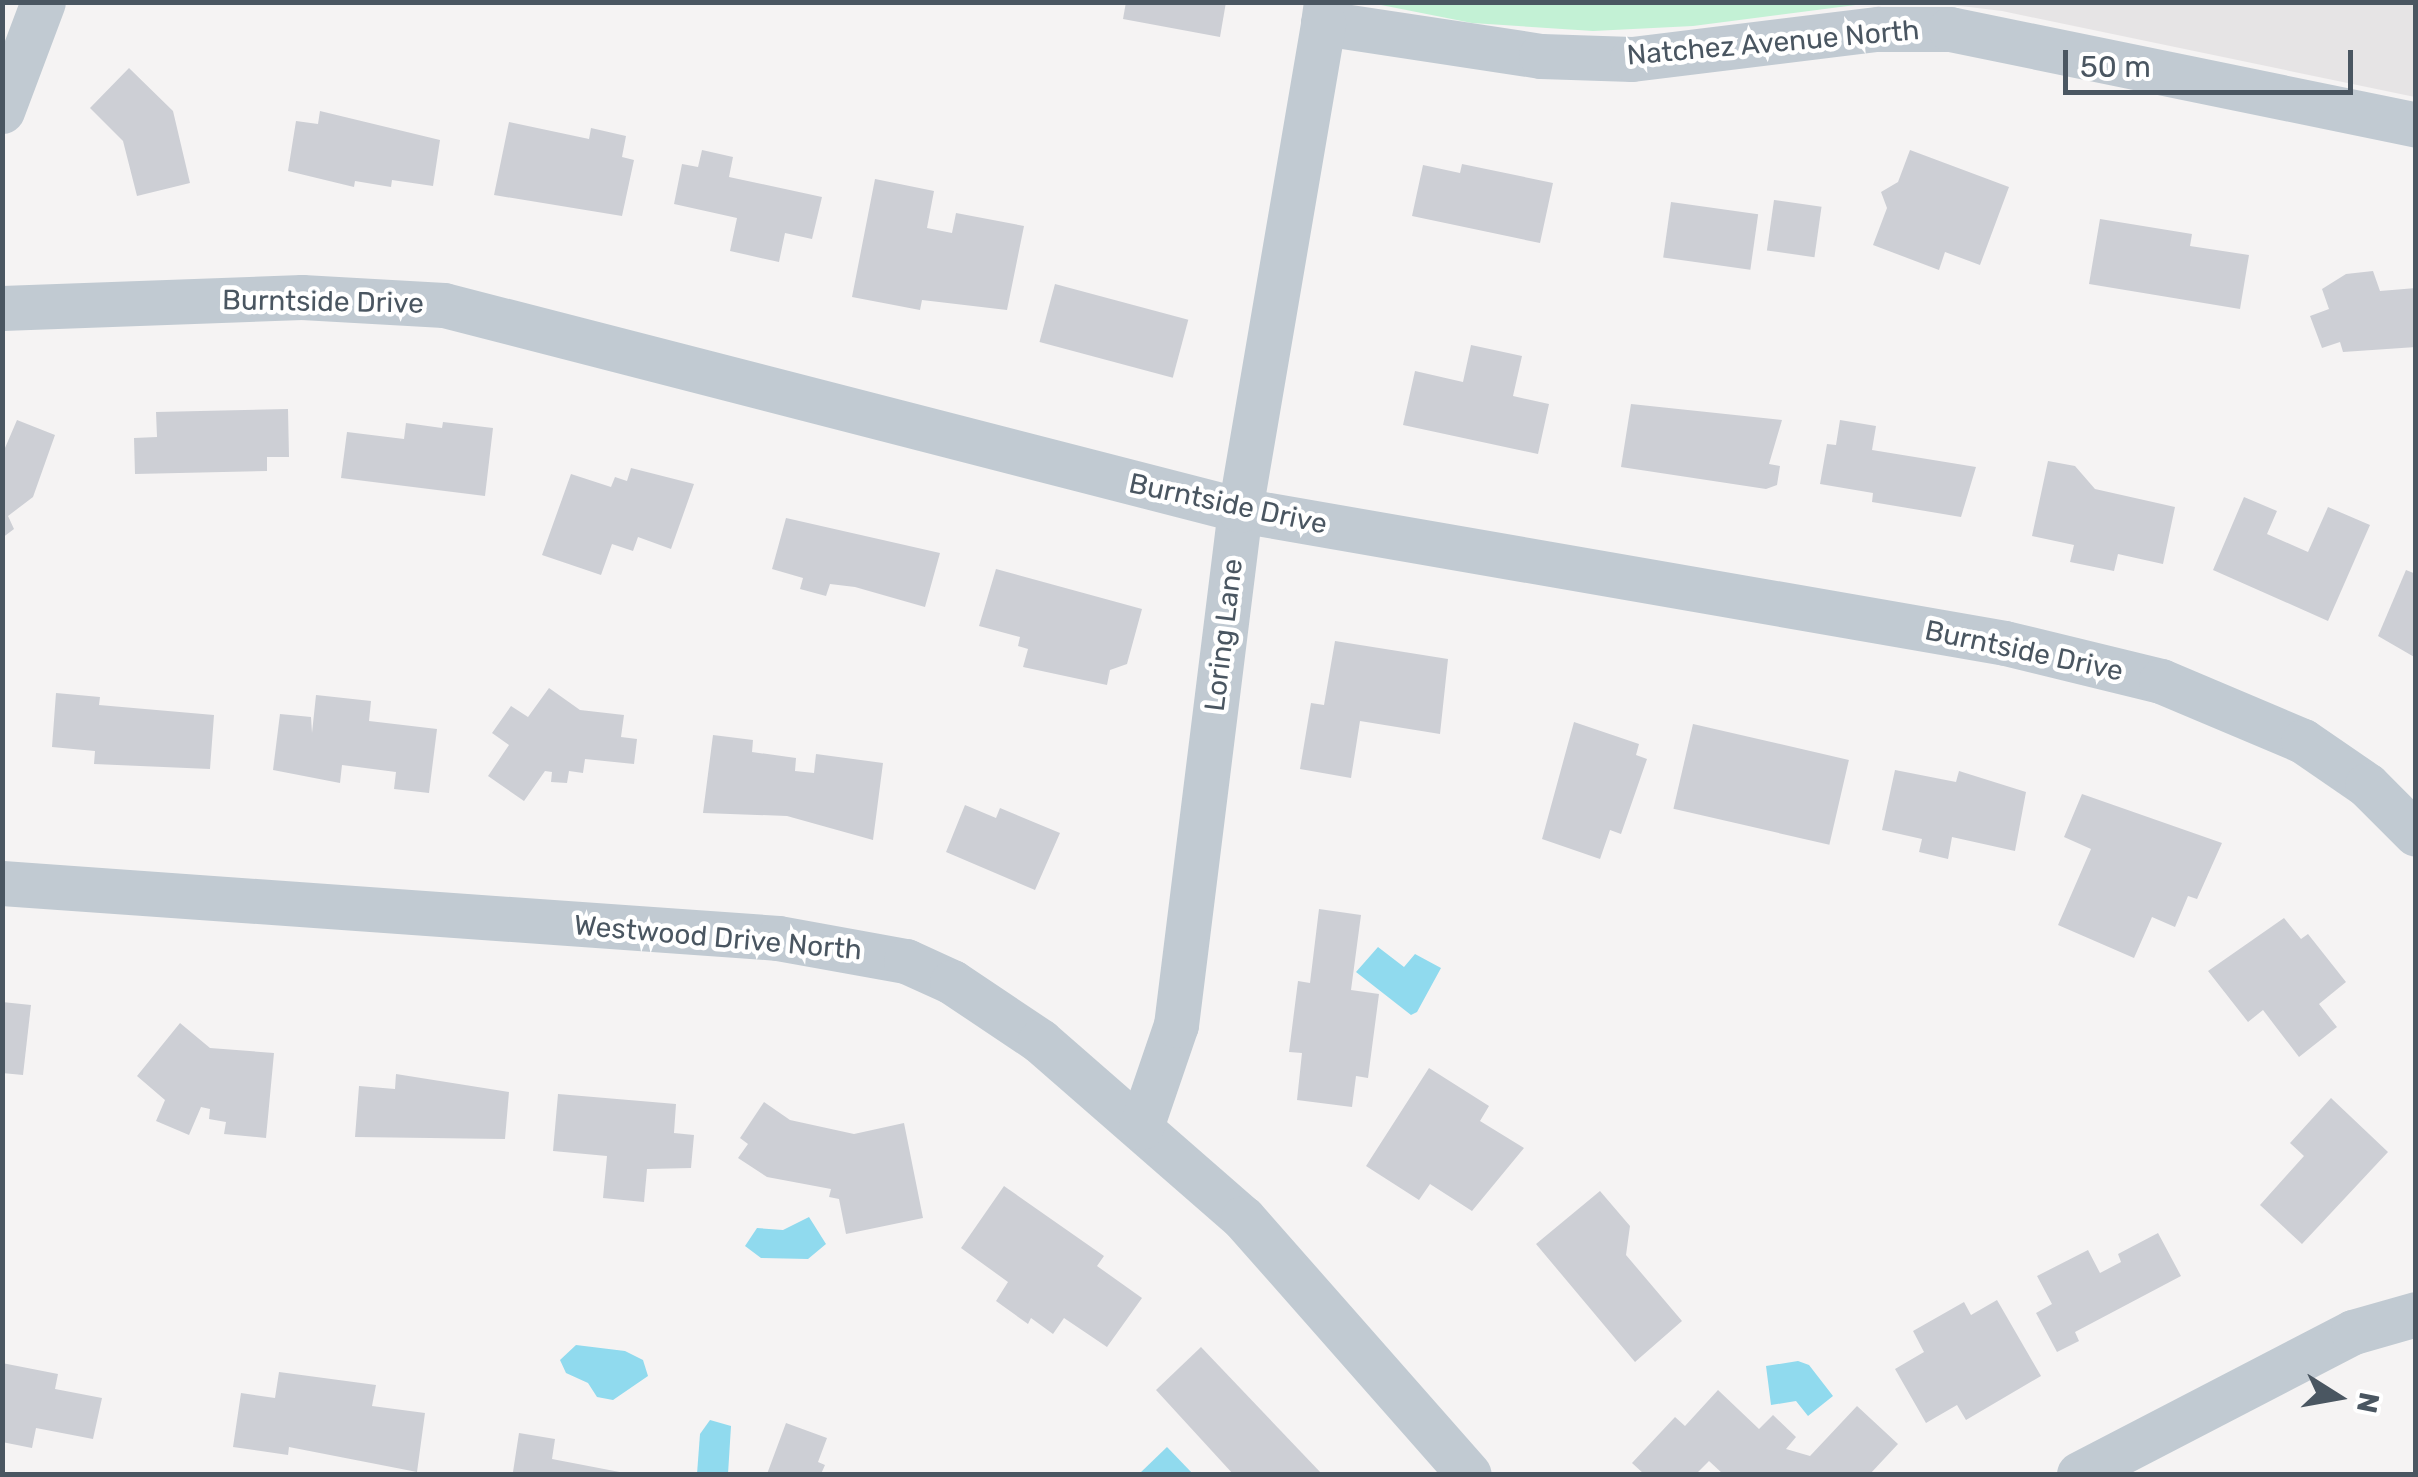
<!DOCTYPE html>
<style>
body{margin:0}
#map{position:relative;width:2418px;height:1477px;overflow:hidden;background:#f5f3f3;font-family:Rubik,sans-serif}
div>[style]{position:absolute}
.education>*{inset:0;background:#e6e4e5}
.green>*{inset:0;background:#c3f1d5}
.water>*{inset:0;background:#90daee}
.building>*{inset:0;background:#cdcfd5;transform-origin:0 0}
.minor>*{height:45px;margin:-22.5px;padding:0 22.5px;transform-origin:22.5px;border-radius:22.5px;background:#c1cad2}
span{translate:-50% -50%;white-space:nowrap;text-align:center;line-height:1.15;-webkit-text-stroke:9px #fff;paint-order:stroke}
.street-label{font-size:28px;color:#4a5661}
.frame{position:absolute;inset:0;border:5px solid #4a5661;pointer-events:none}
.north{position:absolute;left:2288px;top:1347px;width:100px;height:100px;-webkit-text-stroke:8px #fff;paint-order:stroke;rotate:101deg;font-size:28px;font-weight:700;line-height:40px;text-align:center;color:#4a5661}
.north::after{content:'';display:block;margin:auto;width:35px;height:45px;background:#4a5661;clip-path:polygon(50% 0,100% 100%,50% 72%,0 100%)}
.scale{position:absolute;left:2063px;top:50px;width:290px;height:45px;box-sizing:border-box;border:5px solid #4a5661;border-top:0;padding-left:12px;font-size:30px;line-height:35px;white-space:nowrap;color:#4a5661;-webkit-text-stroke:8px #fff;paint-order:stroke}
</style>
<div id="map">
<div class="education">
<div style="clip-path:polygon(1936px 3px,2415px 3px,2415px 97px,2002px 11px)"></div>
</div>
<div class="green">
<div style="clip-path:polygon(1371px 3px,1871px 3px,1693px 26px,1593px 31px,1472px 23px)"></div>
</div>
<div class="water">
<div style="clip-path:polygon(1378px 947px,1404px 967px,1415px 954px,1441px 968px,1417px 1012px,1411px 1015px,1356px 972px)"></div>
<div style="clip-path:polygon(809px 1217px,826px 1244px,808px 1259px,761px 1258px,745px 1246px,757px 1228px,783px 1230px)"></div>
<div style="clip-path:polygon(576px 1345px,625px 1351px,643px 1360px,648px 1376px,613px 1400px,597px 1397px,588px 1383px,566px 1373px,560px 1360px)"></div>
<div style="clip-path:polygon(1798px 1361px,1809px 1365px,1833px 1396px,1808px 1416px,1796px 1401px,1771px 1405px,1766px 1366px)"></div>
<div style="clip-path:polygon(710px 1420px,731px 1426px,728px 1474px,697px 1474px,700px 1434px)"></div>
<div style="clip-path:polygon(1167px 1447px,1193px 1474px,1139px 1474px)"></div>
</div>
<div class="building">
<div style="clip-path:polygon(1126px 2px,1226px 2px,1220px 37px,1123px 19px)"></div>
<div style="clip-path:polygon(129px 68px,173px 111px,190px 183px,137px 196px,123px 141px,90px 108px)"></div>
<div style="clip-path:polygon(320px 111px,440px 140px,433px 186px,392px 180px,391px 187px,355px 181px,354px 187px,288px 171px,296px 121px,318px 124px)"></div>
<div style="clip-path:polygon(509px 122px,589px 139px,591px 128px,626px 136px,622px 157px,634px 160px,622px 216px,494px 195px)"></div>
<div style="clip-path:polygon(702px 150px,733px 157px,729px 177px,822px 197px,812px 239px,785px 233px,779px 262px,730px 251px,737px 218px,674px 204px,682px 164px,698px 167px)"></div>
<div style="clip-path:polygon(1910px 150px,2009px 187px,1980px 265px,1945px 252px,1939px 270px,1873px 245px,1887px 208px,1881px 192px,1898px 182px)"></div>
<div style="clip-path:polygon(1462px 164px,1553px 183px,1540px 243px,1412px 216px,1423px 165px,1460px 173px)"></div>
<div style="clip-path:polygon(875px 179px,934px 191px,927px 228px,952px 233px,956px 213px,1024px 226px,1007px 310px,922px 300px,920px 310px,852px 297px)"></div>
<div style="left:1774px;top:200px;width:48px;height:51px;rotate:8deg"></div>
<div style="left:1671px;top:202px;width:88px;height:56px;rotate:8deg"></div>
<div style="clip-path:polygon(2100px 219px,2192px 234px,2190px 246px,2249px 255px,2240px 309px,2089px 284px)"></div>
<div style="clip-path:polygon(2373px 271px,2380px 291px,2416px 288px,2416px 347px,2343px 352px,2340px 342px,2322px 348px,2310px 316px,2329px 309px,2322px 289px,2346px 274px)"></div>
<div style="left:1055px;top:284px;width:138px;height:60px;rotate:15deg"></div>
<div style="clip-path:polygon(1471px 345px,1522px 356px,1513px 396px,1549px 404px,1538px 454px,1403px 425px,1415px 371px,1463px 382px)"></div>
<div style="clip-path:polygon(1631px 404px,1782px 420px,1769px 464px,1780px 466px,1777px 485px,1766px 489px,1621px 467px)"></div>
<div style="clip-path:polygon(288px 409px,289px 457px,267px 457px,267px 471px,135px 474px,134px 438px,157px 437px,156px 412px)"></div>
<div style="clip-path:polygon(17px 420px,55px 435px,33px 497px,8px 516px,14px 529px,2px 538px,2px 455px)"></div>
<div style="clip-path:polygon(1840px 420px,1876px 426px,1872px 450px,1976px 467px,1961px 517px,1872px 502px,1873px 493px,1820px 484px,1827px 444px,1836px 445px)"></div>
<div style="clip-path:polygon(443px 422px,493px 428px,485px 496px,341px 478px,347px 432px,404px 439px,406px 423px,442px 428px)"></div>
<div style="clip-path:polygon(2048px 461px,2075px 466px,2095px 489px,2175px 507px,2163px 564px,2118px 554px,2114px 571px,2070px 562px,2074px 545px,2032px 536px)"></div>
<div style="clip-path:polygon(631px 468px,694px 484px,671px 549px,638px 537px,633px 551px,612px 544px,601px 575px,542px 555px,571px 474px,611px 487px,615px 477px,627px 481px)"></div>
<div style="clip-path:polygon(2244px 497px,2277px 511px,2267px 534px,2308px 552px,2328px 507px,2370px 525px,2328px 621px,2213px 570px)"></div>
<div style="clip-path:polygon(786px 518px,940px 553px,925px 607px,855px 587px,830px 584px,826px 596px,800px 589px,803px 578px,772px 569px)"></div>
<div style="clip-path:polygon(996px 569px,1142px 609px,1127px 664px,1110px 670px,1107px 685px,1023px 667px,1028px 649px,1018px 646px,1020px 637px,979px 626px)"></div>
<div style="clip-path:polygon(2406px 570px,2416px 574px,2416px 658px,2378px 636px)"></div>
<div style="clip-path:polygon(1335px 641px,1448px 659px,1440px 734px,1360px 721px,1351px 778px,1300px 769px,1311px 703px,1324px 705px)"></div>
<div style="clip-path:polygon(549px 688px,580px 710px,624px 715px,621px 737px,637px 739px,634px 764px,585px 759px,583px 773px,569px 771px,567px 783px,551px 782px,552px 772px,545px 771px,524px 801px,488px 776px,509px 745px,492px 733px,511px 706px,528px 717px)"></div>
<div style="clip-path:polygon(56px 693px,100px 697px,99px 705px,214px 715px,210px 769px,94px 764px,95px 751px,52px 747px)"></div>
<div style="clip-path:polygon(316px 695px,371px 701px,369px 721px,437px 729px,429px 793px,394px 789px,396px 772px,342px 765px,340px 783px,273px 770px,280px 714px,311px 717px,312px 733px)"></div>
<div style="clip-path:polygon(1574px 722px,1639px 744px,1636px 755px,1647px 759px,1621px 834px,1610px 830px,1600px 859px,1542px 839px)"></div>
<div style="left:1693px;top:724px;width:160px;height:87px;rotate:13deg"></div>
<div style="clip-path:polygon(713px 735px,753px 740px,752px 752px,796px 758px,795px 771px,814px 773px,816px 754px,883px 763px,873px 840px,787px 816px,703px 813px)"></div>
<div style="clip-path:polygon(1895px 770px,1956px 782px,1959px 771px,2026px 792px,2015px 851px,1952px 837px,1948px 859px,1919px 852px,1922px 839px,1882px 830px)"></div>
<div style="clip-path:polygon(2082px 794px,2222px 843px,2197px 899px,2188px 896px,2175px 927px,2152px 917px,2134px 958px,2058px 925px,2091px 849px,2064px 837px)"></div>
<div style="clip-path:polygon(965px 805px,996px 818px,1000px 808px,1060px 833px,1035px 890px,946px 852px)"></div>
<div style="clip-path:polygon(1319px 909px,1361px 915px,1351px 990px,1379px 994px,1368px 1078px,1356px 1076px,1352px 1107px,1297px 1100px,1302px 1053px,1289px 1052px,1298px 981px,1310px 983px)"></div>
<div style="clip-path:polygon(2284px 918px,2301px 939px,2308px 934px,2346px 982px,2319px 1004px,2337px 1027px,2299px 1057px,2263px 1010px,2248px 1022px,2208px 971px)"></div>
<div style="clip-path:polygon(2px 1002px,31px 1005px,23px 1075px,2px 1073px)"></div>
<div style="clip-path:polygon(180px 1023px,210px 1048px,274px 1053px,266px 1138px,224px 1134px,226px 1122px,209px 1119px,210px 1109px,201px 1107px,189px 1135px,156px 1121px,165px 1100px,137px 1076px)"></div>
<div style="clip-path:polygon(1429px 1068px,1489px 1106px,1480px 1121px,1524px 1148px,1472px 1211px,1430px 1184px,1419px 1200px,1366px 1166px)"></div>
<div style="clip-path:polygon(396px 1074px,509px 1092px,505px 1139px,355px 1137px,359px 1086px,395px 1089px)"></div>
<div style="clip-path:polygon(558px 1094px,676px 1104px,674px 1133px,694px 1135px,691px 1168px,647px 1169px,644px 1202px,603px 1198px,607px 1156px,553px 1151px)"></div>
<div style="clip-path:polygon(2331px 1098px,2388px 1152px,2302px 1244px,2260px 1205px,2304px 1156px,2290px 1143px)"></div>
<div style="clip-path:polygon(764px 1102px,790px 1120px,854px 1134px,904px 1123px,923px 1218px,846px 1234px,839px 1199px,829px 1197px,831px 1189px,767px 1177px,738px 1158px,748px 1144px,740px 1138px)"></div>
<div style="clip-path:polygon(1004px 1186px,1104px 1256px,1097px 1266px,1142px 1298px,1107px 1347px,1064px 1318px,1053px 1334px,1031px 1318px,1028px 1324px,996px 1301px,1008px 1282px,961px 1248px)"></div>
<div style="clip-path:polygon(1600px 1191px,1630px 1226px,1626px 1255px,1682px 1321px,1635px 1362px,1536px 1244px)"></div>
<div style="clip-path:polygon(2158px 1233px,2181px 1276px,2075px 1332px,2079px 1341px,2057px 1352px,2036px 1313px,2052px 1304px,2037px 1276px,2088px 1250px,2100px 1273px,2121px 1262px,2118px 1254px)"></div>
<div style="clip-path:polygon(1997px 1300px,2041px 1376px,1966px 1420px,1957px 1405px,1926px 1423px,1895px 1369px,1924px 1352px,1913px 1331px,1964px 1302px,1971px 1315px)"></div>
<div style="clip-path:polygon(1201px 1347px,1322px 1474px,1233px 1474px,1156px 1390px)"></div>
<div style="clip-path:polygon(2px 1363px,58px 1374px,55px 1389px,102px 1398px,93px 1439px,36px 1428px,32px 1448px,2px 1442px)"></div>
<div style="clip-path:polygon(279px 1372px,376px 1385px,372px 1406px,425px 1413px,417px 1472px,289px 1447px,288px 1455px,233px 1447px,241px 1393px,275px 1398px)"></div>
<div style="clip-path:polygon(1718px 1390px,1759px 1429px,1773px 1415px,1796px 1437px,1786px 1449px,1810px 1456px,1857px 1406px,1898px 1444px,1870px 1474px,1723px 1474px,1709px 1461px,1696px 1474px,1644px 1474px,1632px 1463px,1675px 1417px,1685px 1426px)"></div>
<div style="clip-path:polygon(786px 1423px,827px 1438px,818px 1462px,825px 1465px,821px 1474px,767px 1474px)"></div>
<div style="clip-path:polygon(519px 1433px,555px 1439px,552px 1459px,630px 1474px,520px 1474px,513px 1472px)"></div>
</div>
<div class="minor">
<div style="left:1326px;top:2px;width:21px;rotate:98deg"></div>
<div style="left:1323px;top:23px;width:220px;rotate:8.6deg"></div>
<div style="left:1541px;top:56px;width:91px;rotate:1.9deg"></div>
<div style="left:1632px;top:59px;width:248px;rotate:-7deg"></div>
<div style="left:1878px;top:29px;width:72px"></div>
<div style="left:1950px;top:29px;width:476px;rotate:11.6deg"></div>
<div style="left:2px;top:111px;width:116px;rotate:-69.4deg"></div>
<div style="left:2px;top:308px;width:300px;rotate:-2.1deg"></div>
<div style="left:302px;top:297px;width:142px;rotate:3.2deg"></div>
<div style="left:444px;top:305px;width:822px;rotate:14.44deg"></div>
<div style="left:1240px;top:510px;width:776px;rotate:9.86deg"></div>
<div style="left:2005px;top:643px;width:161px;rotate:13.7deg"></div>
<div style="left:2161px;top:681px;width:154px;rotate:22.9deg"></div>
<div style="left:2303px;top:741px;width:78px;rotate:34.5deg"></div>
<div style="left:2367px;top:785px;width:69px;rotate:45deg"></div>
<div style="left:2px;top:883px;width:778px;rotate:4.05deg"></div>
<div style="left:778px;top:938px;width:130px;rotate:10.2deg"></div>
<div style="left:906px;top:961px;width:51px;rotate:24.5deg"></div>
<div style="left:952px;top:982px;width:106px;rotate:33.8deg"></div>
<div style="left:1040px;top:1041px;width:269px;rotate:41.1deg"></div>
<div style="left:1243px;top:1218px;width:341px;rotate:48.6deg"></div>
<div style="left:1141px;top:1127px;width:108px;rotate:-71.1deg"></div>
<div style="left:1176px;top:1025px;width:519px;rotate:-82.92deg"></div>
<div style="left:1240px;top:510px;width:494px;rotate:-80.3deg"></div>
<div style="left:2079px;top:1474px;width:309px;rotate:-27.4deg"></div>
<div style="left:2353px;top:1332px;width:66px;rotate:-15.9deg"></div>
</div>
<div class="street-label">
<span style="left:1773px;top:43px;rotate:-5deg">Natchez Avenue North</span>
<span style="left:323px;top:302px;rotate:1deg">Burntside Drive</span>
<span style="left:1228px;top:504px;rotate:12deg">Burntside Drive</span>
<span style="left:1224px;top:635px;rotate:-83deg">Loring Lane</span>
<span style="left:2024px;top:651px;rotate:12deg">Burntside Drive</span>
<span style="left:718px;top:938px;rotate:5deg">Westwood Drive North</span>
</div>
<div class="frame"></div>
<div class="north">N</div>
<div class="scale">50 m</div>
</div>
